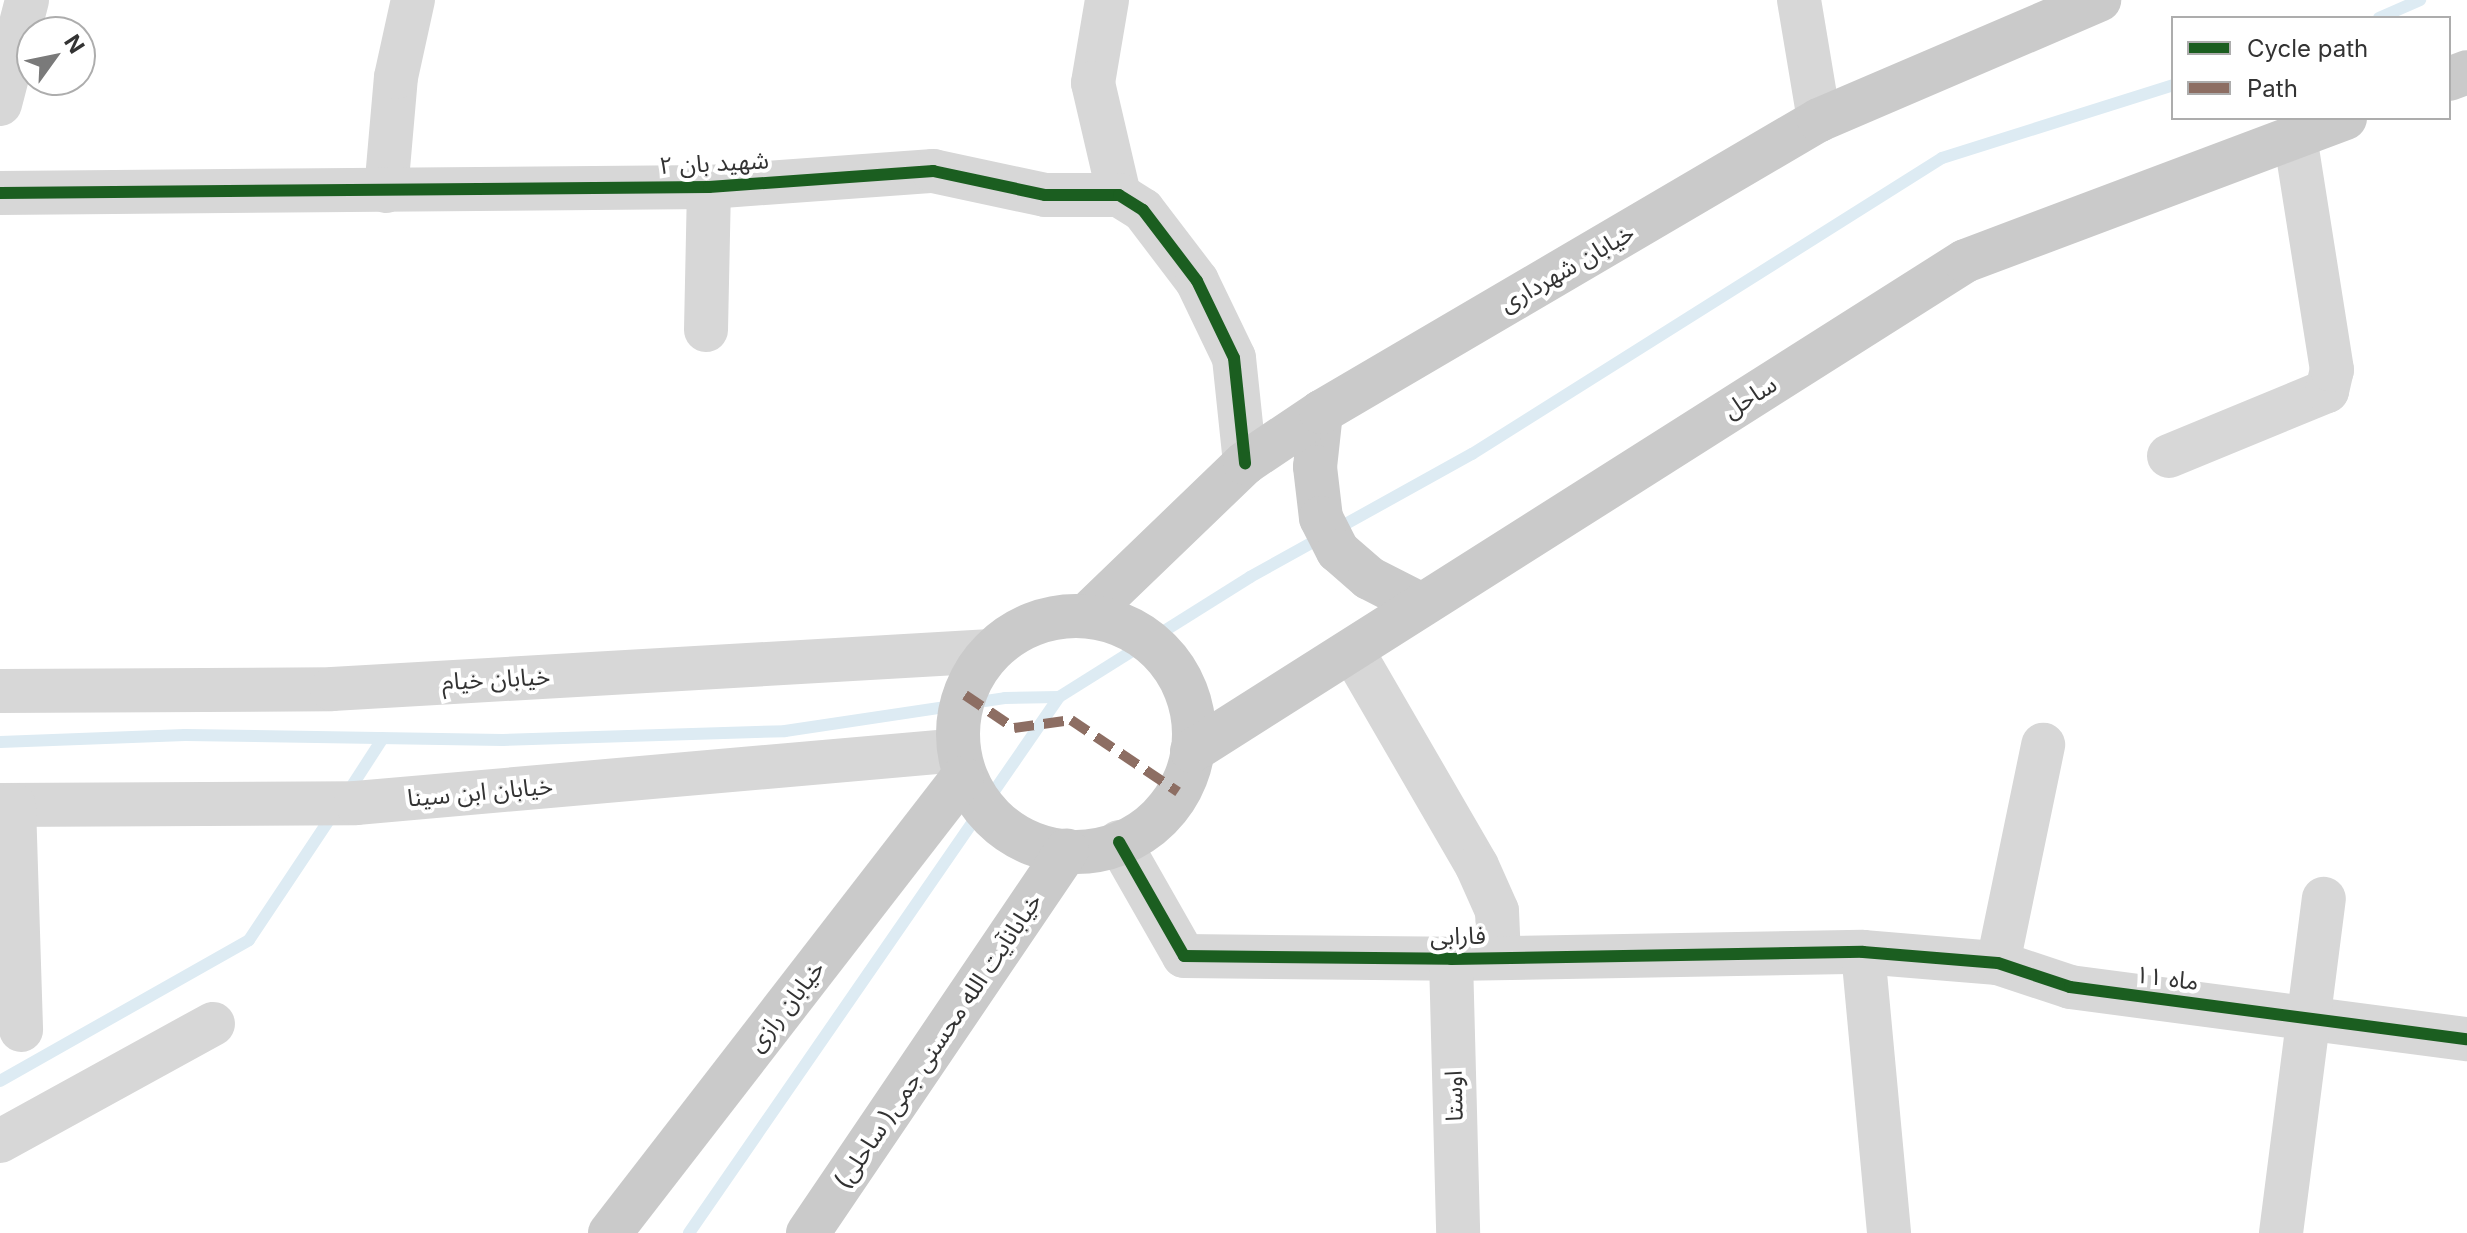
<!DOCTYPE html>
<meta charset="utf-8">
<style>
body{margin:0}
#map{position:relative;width:2467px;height:1233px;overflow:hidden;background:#fff;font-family:Inter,"Noto Sans Arabic",sans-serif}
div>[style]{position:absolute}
.stream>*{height:12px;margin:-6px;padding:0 6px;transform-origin:6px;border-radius:6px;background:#ddebf3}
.minor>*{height:44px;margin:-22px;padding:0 22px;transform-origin:22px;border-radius:22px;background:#d7d7d7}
.major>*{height:44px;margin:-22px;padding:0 22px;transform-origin:22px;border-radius:22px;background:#cacaca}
.major>.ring{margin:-22px;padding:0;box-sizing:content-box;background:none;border:44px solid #cacaca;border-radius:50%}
.quiet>*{height:10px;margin-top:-5px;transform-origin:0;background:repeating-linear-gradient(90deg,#8d6e63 0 20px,transparent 0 30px)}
.cycleway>*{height:12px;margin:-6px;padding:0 6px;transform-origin:6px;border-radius:6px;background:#1b5e20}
span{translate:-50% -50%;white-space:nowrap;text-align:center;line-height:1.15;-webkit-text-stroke:8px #fff;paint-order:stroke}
.street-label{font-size:24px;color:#333}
.legend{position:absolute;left:2171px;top:16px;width:280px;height:104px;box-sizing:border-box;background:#fff;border:2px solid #adadad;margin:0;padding:10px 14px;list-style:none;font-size:24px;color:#333}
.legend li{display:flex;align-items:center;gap:16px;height:40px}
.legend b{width:40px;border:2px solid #adadad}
.north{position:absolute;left:16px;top:16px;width:80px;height:80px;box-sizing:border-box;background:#fff;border:2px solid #adadad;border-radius:50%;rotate:57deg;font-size:22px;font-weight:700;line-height:32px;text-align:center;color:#333}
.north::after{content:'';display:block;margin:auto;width:28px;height:36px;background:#7a7a7a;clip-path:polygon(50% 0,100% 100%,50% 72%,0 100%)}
</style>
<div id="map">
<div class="stream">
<div style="left:2379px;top:18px;width:45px;rotate:-23.7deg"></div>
<div style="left:0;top:742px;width:185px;rotate:-2.2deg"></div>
<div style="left:185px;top:735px;width:318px;rotate:0.9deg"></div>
<div style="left:503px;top:740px;width:282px;rotate:-1.8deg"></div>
<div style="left:785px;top:731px;width:222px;rotate:-8.5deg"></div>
<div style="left:1005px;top:698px;width:54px;rotate:-1.1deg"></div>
<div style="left:348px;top:792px;width:64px;rotate:-57.1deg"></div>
<div style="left:0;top:1081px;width:286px;rotate:-29.5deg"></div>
<div style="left:249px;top:940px;width:151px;rotate:-56.3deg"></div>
<div style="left:689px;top:1233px;width:651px;rotate:-55.38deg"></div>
<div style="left:1059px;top:697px;width:226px;rotate:-32.1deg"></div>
<div style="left:1250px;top:577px;width:254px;rotate:-29deg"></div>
<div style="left:1472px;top:454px;width:555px;rotate:-32.2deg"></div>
<div style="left:1942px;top:158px;width:242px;rotate:-17.5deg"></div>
</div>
<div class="minor">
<div style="left:1107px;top:0;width:84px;rotate:99.6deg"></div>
<div style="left:1093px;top:83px;width:115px;rotate:76.9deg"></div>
<div style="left:1799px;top:0;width:122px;rotate:80.5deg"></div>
<div style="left:0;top:104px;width:107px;rotate:-75.4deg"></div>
<div style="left:386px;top:191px;width:114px;rotate:-85deg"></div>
<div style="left:396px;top:77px;width:79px;rotate:-77.6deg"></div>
<div style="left:0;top:193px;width:709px;rotate:-0.48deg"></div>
<div style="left:709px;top:187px;width:225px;rotate:-4.1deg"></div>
<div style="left:933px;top:171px;width:115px;rotate:12.1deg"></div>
<div style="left:1045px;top:195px;width:74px"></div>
<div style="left:1119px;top:195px;width:28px;rotate:32deg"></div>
<div style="left:1143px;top:210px;width:89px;rotate:52.7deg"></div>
<div style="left:1197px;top:281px;width:85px;rotate:64.3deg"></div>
<div style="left:1234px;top:358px;width:106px;rotate:84deg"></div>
<div style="left:706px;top:330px;width:143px;rotate:-88.8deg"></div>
<div style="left:2169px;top:456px;width:171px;rotate:-22.4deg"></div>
<div style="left:2327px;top:391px;width:22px;rotate:-77deg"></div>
<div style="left:2332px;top:370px;width:236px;rotate:-99deg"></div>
<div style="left:1353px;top:652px;width:247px;rotate:59.9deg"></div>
<div style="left:1477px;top:866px;width:49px;rotate:66deg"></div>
<div style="left:1497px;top:911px;width:46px;rotate:87.5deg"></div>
<div style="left:0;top:691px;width:332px;rotate:-0.3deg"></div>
<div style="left:332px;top:689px;width:660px;rotate:-3.3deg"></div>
<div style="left:0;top:805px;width:356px;rotate:-0.3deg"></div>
<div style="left:356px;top:803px;width:605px;rotate:-5.02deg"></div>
<div style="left:14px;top:805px;width:225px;rotate:88.2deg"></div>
<div style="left:1119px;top:842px;width:131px;rotate:60.3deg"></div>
<div style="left:1184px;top:956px;width:267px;rotate:0.6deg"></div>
<div style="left:1451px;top:959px;width:412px;rotate:-1deg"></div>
<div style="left:1863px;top:952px;width:135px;rotate:4.7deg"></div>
<div style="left:1998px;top:963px;width:76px;rotate:18.4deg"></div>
<div style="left:2070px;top:987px;width:400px;rotate:7.5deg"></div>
<div style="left:1863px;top:952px;width:282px;rotate:84.7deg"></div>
<div style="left:1451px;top:959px;width:274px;rotate:88.5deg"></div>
<div style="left:1998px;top:963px;width:223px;rotate:-78.3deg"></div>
<div style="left:0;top:1141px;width:243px;rotate:-28.8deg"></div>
<div style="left:2281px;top:1233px;width:337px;rotate:-82.7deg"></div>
</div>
<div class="major">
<div style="left:2449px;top:79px;width:19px;rotate:-21deg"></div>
<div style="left:1321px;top:412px;width:55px;rotate:96.2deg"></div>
<div style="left:1315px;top:467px;width:51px;rotate:83.3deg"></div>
<div style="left:1321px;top:518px;width:37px;rotate:63deg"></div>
<div style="left:1338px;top:551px;width:41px;rotate:41.1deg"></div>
<div style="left:1369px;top:578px;width:59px;rotate:27deg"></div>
<div style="left:1087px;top:615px;width:219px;rotate:-43.9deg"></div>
<div style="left:1245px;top:463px;width:92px;rotate:-33.9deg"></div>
<div style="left:1321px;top:412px;width:577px;rotate:-30.39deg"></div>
<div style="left:1819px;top:120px;width:305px;rotate:-23.2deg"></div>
<div class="ring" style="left:958px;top:616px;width:192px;height:192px"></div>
<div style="left:1192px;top:751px;width:915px;rotate:-32.37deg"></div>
<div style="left:1965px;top:261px;width:406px;rotate:-20.6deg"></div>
<div style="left:610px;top:1233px;width:575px;rotate:-52.27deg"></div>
<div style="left:808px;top:1233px;width:462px;rotate:-55.9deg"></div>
</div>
<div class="quiet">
<div style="left:965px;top:695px;width:59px;rotate:34deg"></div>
<div style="left:1014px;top:728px;width:58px;rotate:-8deg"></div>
<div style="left:1071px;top:720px;width:129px;rotate:33.9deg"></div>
</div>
<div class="cycleway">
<div style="left:0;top:193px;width:709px;rotate:-0.48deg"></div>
<div style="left:709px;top:187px;width:225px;rotate:-4.1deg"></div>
<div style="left:933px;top:171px;width:115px;rotate:12.1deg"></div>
<div style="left:1045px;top:195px;width:74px"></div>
<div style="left:1119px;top:195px;width:28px;rotate:32deg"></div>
<div style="left:1143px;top:210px;width:89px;rotate:52.7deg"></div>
<div style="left:1197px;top:281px;width:85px;rotate:64.3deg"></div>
<div style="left:1234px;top:358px;width:106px;rotate:84deg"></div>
<div style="left:1119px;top:842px;width:131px;rotate:60.3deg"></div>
<div style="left:1184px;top:956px;width:267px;rotate:0.6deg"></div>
<div style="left:1451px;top:959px;width:412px;rotate:-1deg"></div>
<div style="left:1863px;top:952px;width:135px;rotate:4.7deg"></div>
<div style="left:1998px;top:963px;width:76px;rotate:18.4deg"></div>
<div style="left:2070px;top:987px;width:400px;rotate:7.5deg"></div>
</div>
<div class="street-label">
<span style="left:714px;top:163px;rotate:-3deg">شهید بان ۲</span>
<span style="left:1567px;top:268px;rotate:-30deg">خیابان شهرداری</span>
<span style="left:1750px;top:397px;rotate:-32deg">ساحل</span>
<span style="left:496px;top:679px;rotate:-3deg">خیابان خیام</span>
<span style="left:480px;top:792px;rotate:-5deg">خیابان ابن سینا</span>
<span style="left:1458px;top:936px;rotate:-1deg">فارابی</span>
<span style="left:2167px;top:978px;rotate:7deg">ماه ۱۱</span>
<span style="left:786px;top:1006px;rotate:-52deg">خیابان رازی</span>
<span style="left:938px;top:1041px;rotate:-56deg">خیابانآیت الله محسنی جمی( ساحلی)</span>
<span style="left:1454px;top:1096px;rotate:-91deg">اوستا</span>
</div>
<ul class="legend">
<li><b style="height:10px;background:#1b5e20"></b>Cycle path</li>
<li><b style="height:10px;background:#8d6e63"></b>Path</li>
</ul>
<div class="north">N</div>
</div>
